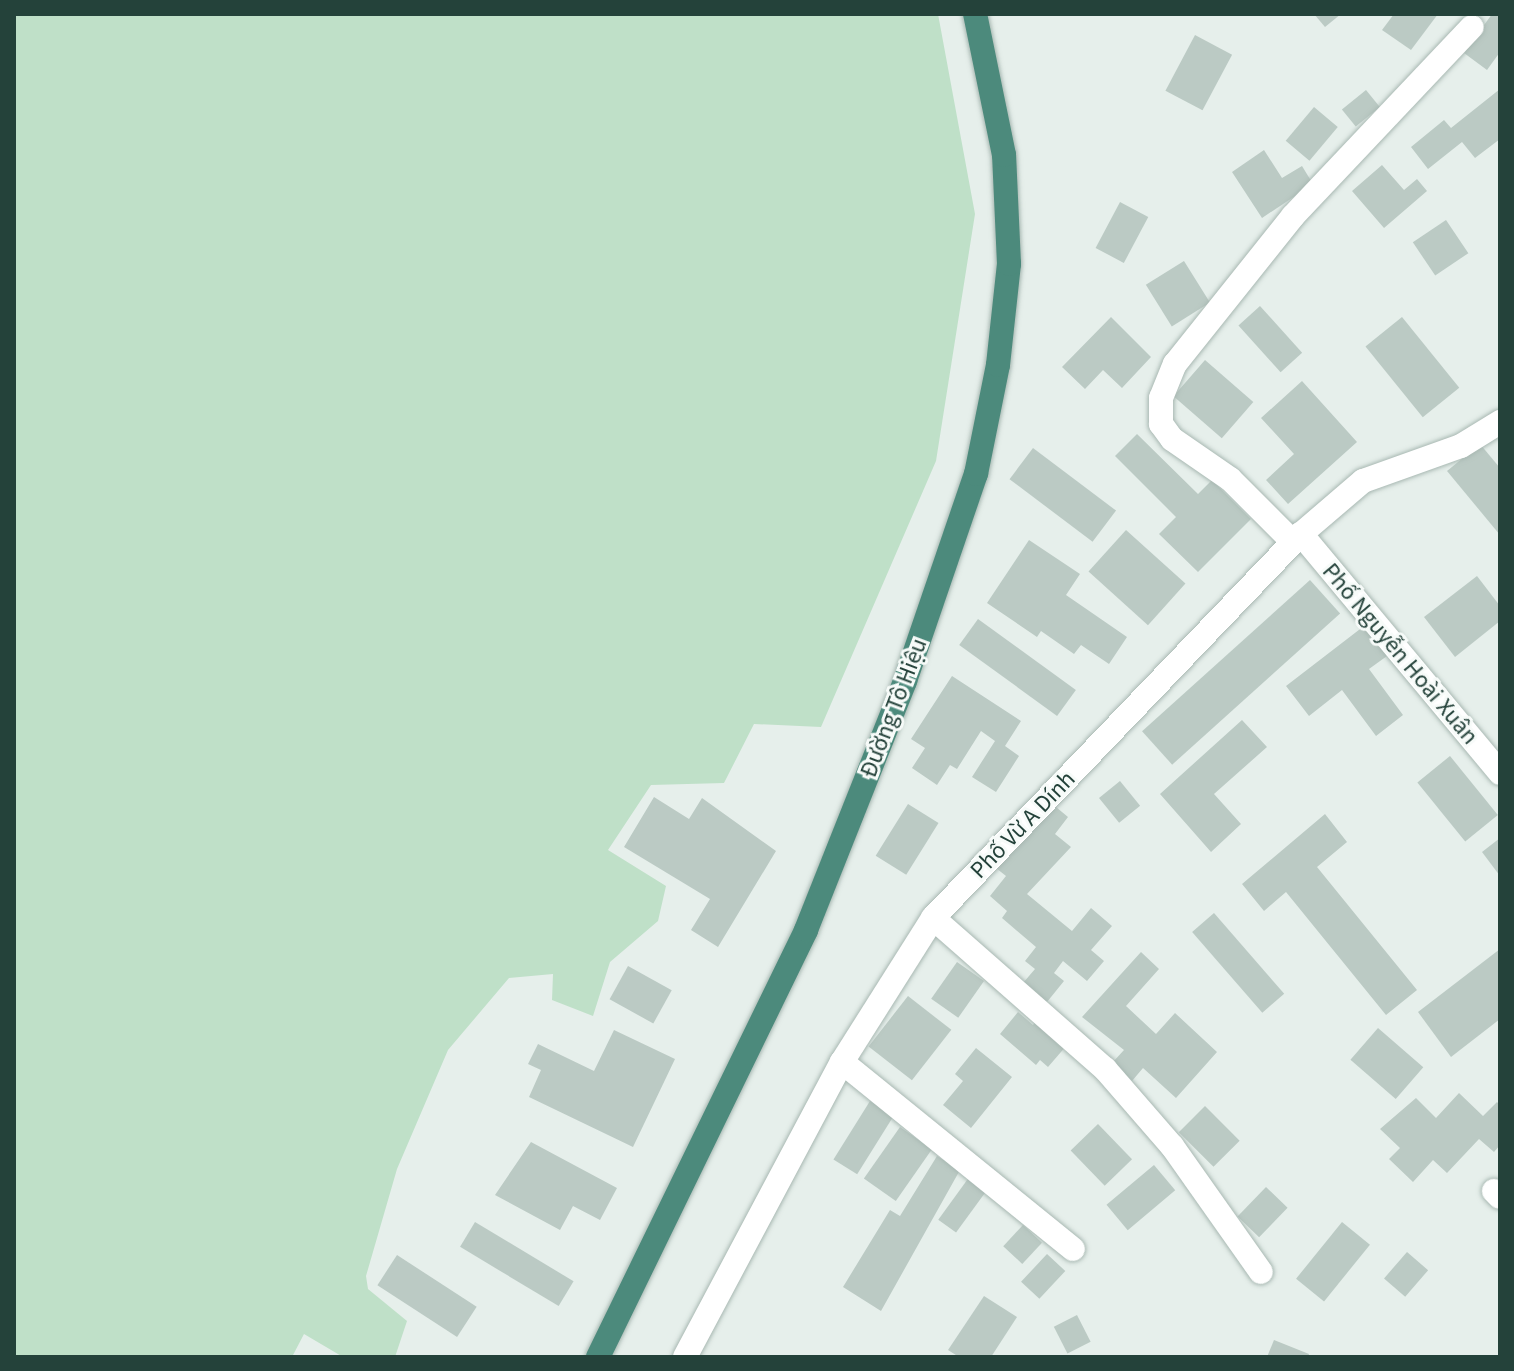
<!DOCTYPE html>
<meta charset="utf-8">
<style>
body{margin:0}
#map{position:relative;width:1514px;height:1371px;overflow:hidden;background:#e6efeb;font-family:"Source Sans 3",sans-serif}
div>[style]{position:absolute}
.green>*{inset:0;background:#bfe0c8}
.building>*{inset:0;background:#bbcac4;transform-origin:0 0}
.roads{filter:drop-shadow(0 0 2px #a8b8b2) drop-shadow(0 0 2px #a8b8b2)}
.minor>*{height:24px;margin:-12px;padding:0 12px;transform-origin:12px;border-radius:12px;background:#fff}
.trunk>*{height:24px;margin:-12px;padding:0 12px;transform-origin:12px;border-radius:12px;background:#4c8a7c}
span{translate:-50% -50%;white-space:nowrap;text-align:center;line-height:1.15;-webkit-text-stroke:6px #f7fbf9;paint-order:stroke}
.street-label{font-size:24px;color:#24423a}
.frame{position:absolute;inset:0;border:16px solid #24423a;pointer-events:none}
</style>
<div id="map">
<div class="green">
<div style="clip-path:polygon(14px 14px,938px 14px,975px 214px,936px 461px,821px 727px,754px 724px,724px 783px,651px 785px,608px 850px,666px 886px,658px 921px,610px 962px,593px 1016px,552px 1000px,553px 974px,509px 978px,448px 1050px,397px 1169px,366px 1276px,368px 1289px,407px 1321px,395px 1357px,343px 1357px,304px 1334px,292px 1357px,14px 1357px)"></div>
</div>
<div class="building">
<div style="clip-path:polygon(1314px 14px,1341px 14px,1325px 27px)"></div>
<div style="clip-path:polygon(1394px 14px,1438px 14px,1411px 50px,1382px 30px)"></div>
<div style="clip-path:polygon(1492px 14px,1500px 14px,1500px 52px,1487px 70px,1464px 53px)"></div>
<div style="left:1195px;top:35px;width:42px;height:63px;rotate:28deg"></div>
<div style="clip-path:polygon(1500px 89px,1500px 139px,1475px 158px,1462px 142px,1428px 169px,1411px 147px,1444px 120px,1451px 128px)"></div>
<div style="left:1366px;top:90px;width:22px;height:31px;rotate:51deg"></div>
<div style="left:1314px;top:107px;width:31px;height:44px;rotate:40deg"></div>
<div style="clip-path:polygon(1264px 150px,1282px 178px,1302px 166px,1313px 184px,1262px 218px,1232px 172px)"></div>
<div style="clip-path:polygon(1382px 165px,1404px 190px,1417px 179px,1427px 191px,1384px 228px,1352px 191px)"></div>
<div style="left:1120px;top:202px;width:32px;height:52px;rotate:28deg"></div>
<div style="left:1446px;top:220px;width:40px;height:40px;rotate:56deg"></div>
<div style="left:1184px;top:261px;width:49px;height:45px;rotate:58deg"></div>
<div style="left:1260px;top:306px;width:63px;height:29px;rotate:48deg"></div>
<div style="clip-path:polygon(1111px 317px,1151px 357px,1122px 388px,1103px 370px,1085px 389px,1062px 367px)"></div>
<div style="left:1402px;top:317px;width:91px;height:47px;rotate:51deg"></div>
<div style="left:1205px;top:360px;width:64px;height:48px;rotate:41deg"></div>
<div style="clip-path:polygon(1302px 381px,1357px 442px,1288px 504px,1266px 480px,1294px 454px,1261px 418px)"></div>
<div style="clip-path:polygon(1137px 434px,1198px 494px,1212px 480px,1251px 519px,1198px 572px,1159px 534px,1176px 517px,1115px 456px)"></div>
<div style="clip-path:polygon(1480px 444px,1500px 468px,1500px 535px,1447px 471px)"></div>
<div style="left:1033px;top:448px;width:104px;height:39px;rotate:37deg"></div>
<div style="left:1126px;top:530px;width:80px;height:56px;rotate:42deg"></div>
<div style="clip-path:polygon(1029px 540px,1080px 574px,1066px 595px,1127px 637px,1109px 664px,1081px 645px,1074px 654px,1041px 631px,1037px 637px,987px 603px)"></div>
<div style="clip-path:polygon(1477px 576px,1500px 606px,1500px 621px,1455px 657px,1424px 617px)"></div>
<div style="left:1310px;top:580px;width:45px;height:226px;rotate:48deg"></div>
<div style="left:978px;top:619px;width:121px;height:32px;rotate:36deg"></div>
<div style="clip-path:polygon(1364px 626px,1387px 656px,1369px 669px,1403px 715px,1376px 736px,1342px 690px,1309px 716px,1286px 686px)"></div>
<div style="clip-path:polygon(952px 676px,1021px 721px,1005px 746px,1019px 756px,996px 792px,972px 777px,995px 741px,981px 731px,957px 769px,950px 765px,937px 785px,912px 768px,925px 748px,911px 739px)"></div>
<div style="clip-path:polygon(1242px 720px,1267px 747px,1214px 794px,1241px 824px,1211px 852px,1160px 794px)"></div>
<div style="left:1450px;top:756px;width:76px;height:42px;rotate:51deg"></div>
<div style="left:1120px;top:781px;width:32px;height:27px;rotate:51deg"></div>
<div style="clip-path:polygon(654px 797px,689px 819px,702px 798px,776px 851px,718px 947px,691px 930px,710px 899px,624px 847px)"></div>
<div style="clip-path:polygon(1050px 802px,1068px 817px,1055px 834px,1071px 847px,1027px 894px,1072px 931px,1091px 908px,1112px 926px,1091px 950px,1104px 961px,1087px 981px,1063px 961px,1054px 973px,1064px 981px,1047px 1002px,1023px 983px,1035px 969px,1025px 961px,1036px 947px,1002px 918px,1007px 911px,990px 896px,1006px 876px,996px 868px)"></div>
<div style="left:908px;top:804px;width:36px;height:61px;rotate:32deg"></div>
<div style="clip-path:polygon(1325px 814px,1347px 842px,1317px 867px,1417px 990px,1386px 1015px,1286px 892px,1264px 911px,1242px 884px)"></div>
<div style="clip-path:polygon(1500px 838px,1500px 876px,1482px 852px)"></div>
<div style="left:1214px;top:913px;width:107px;height:29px;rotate:49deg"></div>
<div style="clip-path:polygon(1500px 949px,1500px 1019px,1451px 1057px,1418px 1012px)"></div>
<div style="clip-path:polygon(1141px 952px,1159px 969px,1126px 1006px,1156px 1034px,1175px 1013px,1217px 1052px,1176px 1098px,1143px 1068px,1132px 1081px,1112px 1063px,1124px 1050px,1082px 1017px)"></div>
<div style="left:957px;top:962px;width:33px;height:45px;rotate:35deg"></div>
<div style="left:628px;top:966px;width:50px;height:38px;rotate:29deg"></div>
<div style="left:908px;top:996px;width:55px;height:64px;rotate:38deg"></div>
<div style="clip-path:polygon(1018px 1012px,1033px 1025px,1038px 1019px,1067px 1045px,1048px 1067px,1040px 1060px,1036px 1065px,1000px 1034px)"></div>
<div style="left:1378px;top:1028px;width:60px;height:42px;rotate:41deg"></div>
<div style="clip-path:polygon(614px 1030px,675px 1059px,633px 1147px,529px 1097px,541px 1070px,528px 1064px,538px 1044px,594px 1071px)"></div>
<div style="clip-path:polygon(976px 1048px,1012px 1077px,971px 1128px,943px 1105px,963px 1081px,955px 1074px)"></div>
<div style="clip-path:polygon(1459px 1093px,1483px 1116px,1497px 1102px,1500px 1105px,1500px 1145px,1494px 1152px,1479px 1139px,1447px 1173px,1433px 1160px,1413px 1182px,1389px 1159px,1400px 1148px,1380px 1129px,1416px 1098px,1436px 1118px)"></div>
<div style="left:870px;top:1101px;width:28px;height:69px;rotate:32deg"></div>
<div style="left:1205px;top:1106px;width:49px;height:37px;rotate:45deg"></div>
<div style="left:1098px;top:1124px;width:49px;height:38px;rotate:46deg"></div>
<div style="left:900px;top:1127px;width:39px;height:63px;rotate:35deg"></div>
<div style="clip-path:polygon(531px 1142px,617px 1188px,600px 1220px,573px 1206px,560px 1230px,495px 1195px)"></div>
<div style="clip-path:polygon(937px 1156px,960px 1170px,881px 1311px,843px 1287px,890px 1210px,900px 1216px)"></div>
<div style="left:1154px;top:1165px;width:33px;height:62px;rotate:50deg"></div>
<div style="left:970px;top:1176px;width:22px;height:54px;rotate:36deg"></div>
<div style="left:1266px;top:1187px;width:30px;height:41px;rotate:44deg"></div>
<div style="left:475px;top:1222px;width:115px;height:29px;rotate:31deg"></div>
<div style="left:1342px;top:1222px;width:36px;height:73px;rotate:39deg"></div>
<div style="left:1023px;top:1225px;width:26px;height:29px;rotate:43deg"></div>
<div style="left:1407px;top:1252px;width:28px;height:35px;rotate:41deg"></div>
<div style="left:1047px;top:1254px;width:25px;height:38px;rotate:43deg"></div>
<div style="left:397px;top:1255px;width:95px;height:36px;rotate:33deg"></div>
<div style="clip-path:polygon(984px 1296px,1017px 1317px,991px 1357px,959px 1357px,948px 1350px)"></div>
<div style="left:1077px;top:1315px;width:30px;height:26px;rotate:63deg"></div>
<div style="clip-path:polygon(1274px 1340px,1309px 1354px,1308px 1357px,1267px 1357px)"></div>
</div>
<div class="roads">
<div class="minor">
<div style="left:1301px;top:534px;width:311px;rotate:50.2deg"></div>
<div style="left:1293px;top:542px;width:89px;rotate:-135deg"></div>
<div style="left:1230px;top:479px;width:70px;rotate:-145.4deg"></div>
<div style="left:1172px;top:439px;width:19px;rotate:-126deg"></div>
<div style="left:1161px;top:424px;width:26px;rotate:-90deg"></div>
<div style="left:1161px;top:398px;width:37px;rotate:-68deg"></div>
<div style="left:1175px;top:364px;width:189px;rotate:-51.4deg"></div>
<div style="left:1293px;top:216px;width:260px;rotate:-46.6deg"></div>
<div style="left:933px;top:918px;width:229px;rotate:41.3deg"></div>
<div style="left:1105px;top:1069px;width:102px;rotate:49deg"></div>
<div style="left:1172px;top:1146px;width:154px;rotate:54.8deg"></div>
<div style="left:842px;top:1062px;width:297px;rotate:39deg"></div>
<div style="left:1494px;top:1191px;width:8px;rotate:45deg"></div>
<div style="left:685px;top:1357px;width:334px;rotate:-62deg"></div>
<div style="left:842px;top:1062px;width:170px;rotate:-57.7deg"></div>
<div style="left:933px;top:918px;width:532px;rotate:-46.22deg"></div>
<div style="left:1301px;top:534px;width:82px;rotate:-40.5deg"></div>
<div style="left:1363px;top:481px;width:104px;rotate:-19.7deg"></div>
<div style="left:1461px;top:446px;width:46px;rotate:-31.6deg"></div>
</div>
<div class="trunk">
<div style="left:598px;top:1357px;width:475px;rotate:-64deg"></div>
<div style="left:806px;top:930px;width:268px;rotate:-68.3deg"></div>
<div style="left:905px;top:681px;width:219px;rotate:-71.1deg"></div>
<div style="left:976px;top:474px;width:111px;rotate:-78.6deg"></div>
<div style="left:998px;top:365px;width:102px;rotate:-83.8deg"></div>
<div style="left:1009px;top:264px;width:109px;rotate:-92.6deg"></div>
<div style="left:1004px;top:155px;width:144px;rotate:-101.6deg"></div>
</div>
</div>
<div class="street-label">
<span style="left:1400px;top:654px;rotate:50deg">Phố Nguyễn Hoài Xuân</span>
<span style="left:894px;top:708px;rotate:-69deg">Đường Tô Hiệu</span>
<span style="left:1023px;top:825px;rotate:-46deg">Phố Vừ A Dính</span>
</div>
<div class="frame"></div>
</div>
